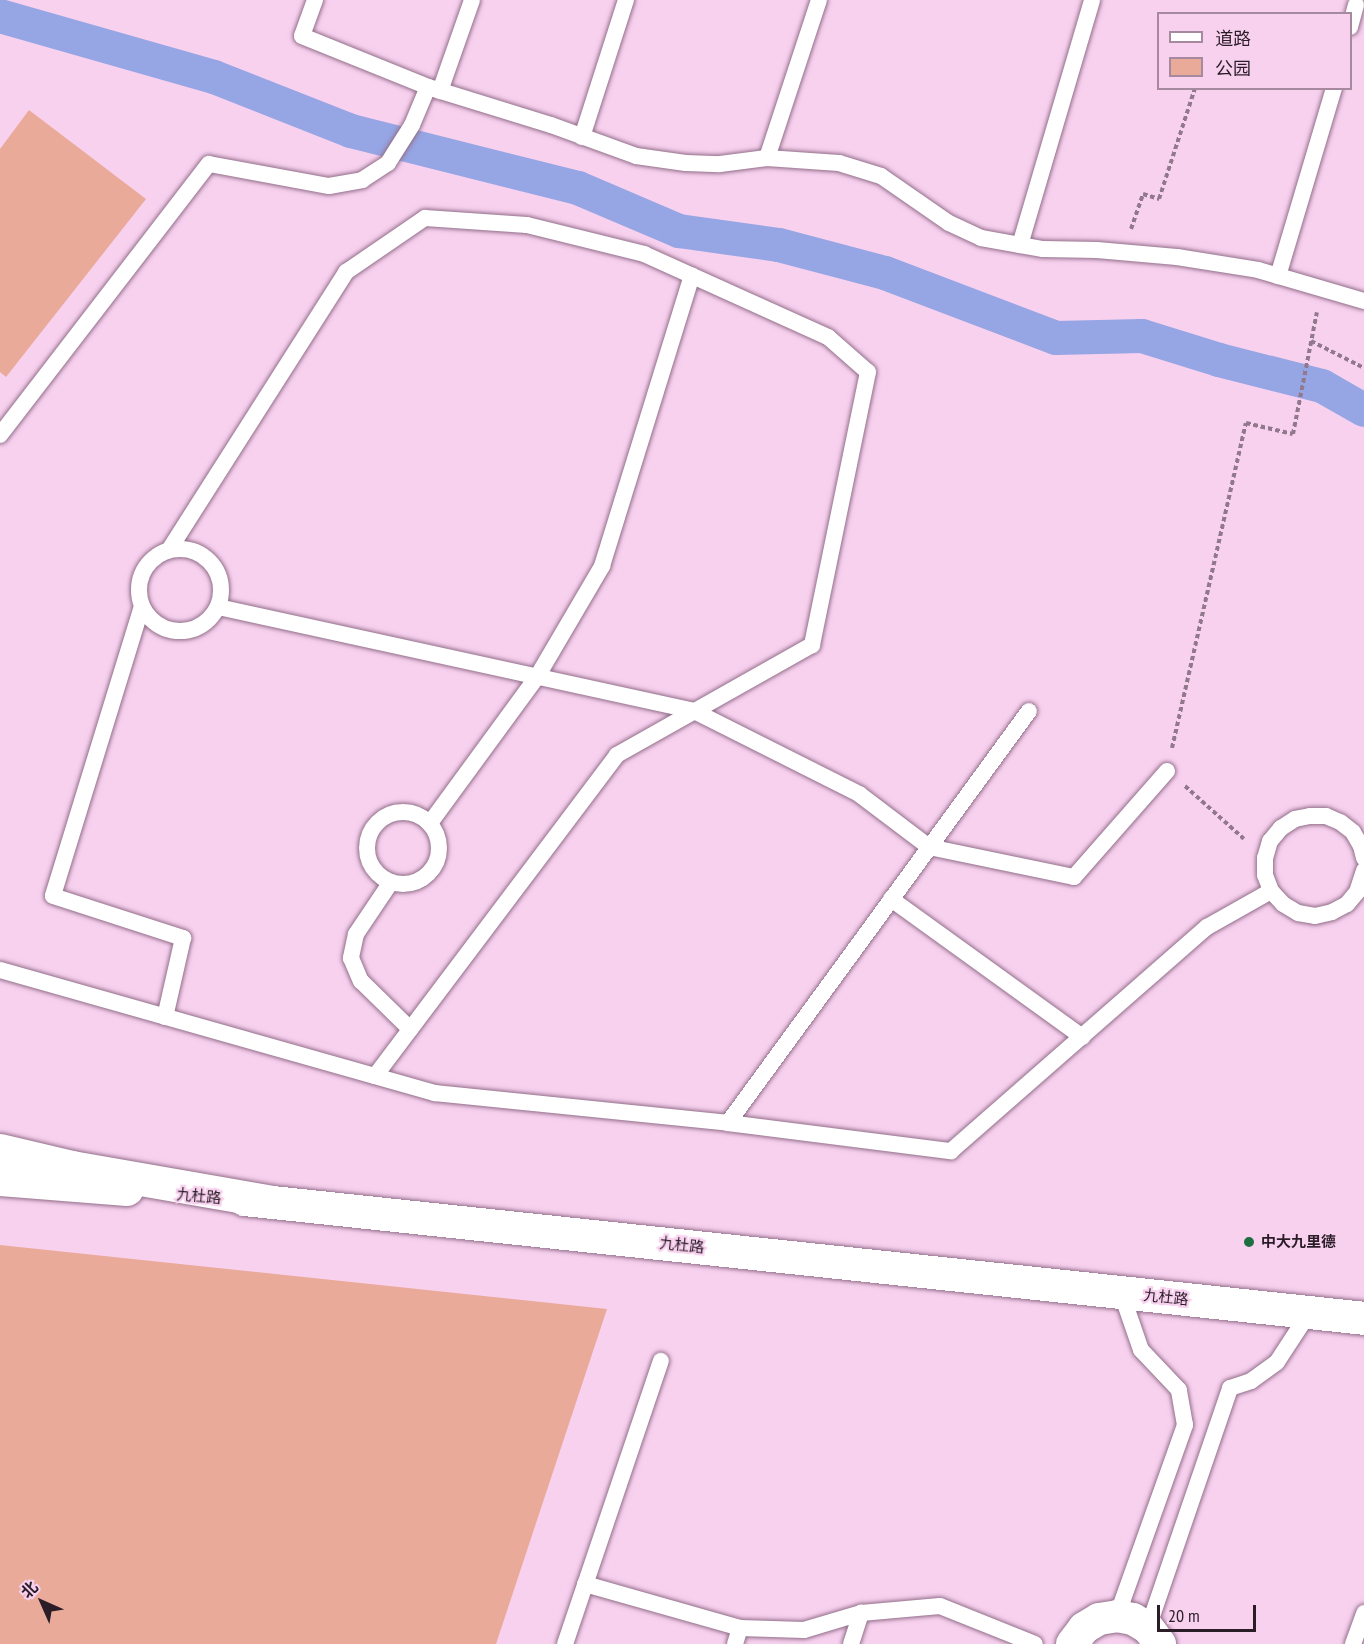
<!DOCTYPE html>
<meta charset="utf-8">
<style>
body{margin:0}
#map{position:relative;width:1364px;height:1644px;overflow:hidden;background:#f8d1ef;font-family:"PT Sans Narrow","Noto Sans SC",sans-serif}
div>[style]{position:absolute}
.green>*{inset:0;background:#eaaa9a}
.canal>*{height:34px;margin:-17px;padding:0 17px;transform-origin:17px;border-radius:17px;background:#96a5e4}
.path>*{height:4px;margin-top:-2px;transform-origin:0;background:repeating-linear-gradient(90deg,#92788c 0 4.5px,transparent 0 7.5px)}
.roads{filter:drop-shadow(0 0 2px #926f8a) drop-shadow(0 0 2px #926f8a)}
.service>*{height:16px;margin:-8px;padding:0 8px;transform-origin:8px;border-radius:8px;background:#fff}
.service>.ring{margin:-8px;padding:0;box-sizing:content-box;background:none;border:16px solid #fff;border-radius:50%}
.minor>*{height:32px;margin:-16px;padding:0 16px;transform-origin:16px;border-radius:16px;background:#fff}
.tertiary>*{height:33px;margin:-16.5px;padding:0 16.5px;transform-origin:16.5px;border-radius:16.5px;background:#fff}
.motorway>*{height:33px;margin:-16.5px;padding:0 16.5px;transform-origin:16.5px;border-radius:16.5px;background:#fff}
.dots>*{width:16px;height:16px;translate:-50% -50%;box-sizing:border-box;border:3px solid #f8d1ef;border-radius:50%}
span{translate:-50% -50%;white-space:nowrap;text-align:center;line-height:1.15;-webkit-text-stroke:4.5px #f8d1ef;paint-order:stroke}
.street-label{font-size:15px;color:#2b1d28}
.poi-label{font-size:15px;color:#2b1d28;font-weight:700}
.left{translate:0 -50%;text-align:left}
.legend{position:absolute;left:1157px;top:12px;width:195px;height:78px;box-sizing:border-box;background:#f8d1ef;border:2px solid #a6899f;margin:0;padding:8px 10px;list-style:none;font-size:18px;color:#2b1d28}
.legend li{display:flex;align-items:center;gap:12px;height:30px}
.legend b{width:30px;border:2px solid #a6899f}
.north{position:absolute;left:12px;top:1572px;width:60px;height:60px;-webkit-text-stroke:4px #f8d1ef;paint-order:stroke;rotate:315deg;font-size:16px;font-weight:700;line-height:24px;text-align:center;color:#2b1d28}
.north::after{content:'';display:block;margin:auto;width:21px;height:27px;background:#2b1d28;clip-path:polygon(50% 0,100% 100%,50% 72%,0 100%)}
.scale{position:absolute;left:1157px;top:1605px;width:99px;height:27px;box-sizing:border-box;border:3px solid #2b1d28;border-top:0;padding-left:8px;font-size:18px;line-height:21px;white-space:nowrap;color:#2b1d28;-webkit-text-stroke:4px #f8d1ef;paint-order:stroke}
</style>
<div id="map">
<div class="green">
<div style="clip-path:polygon(29px 110px,146px 199px,6px 377px,0 372px,0 149px)"></div>
<div style="clip-path:polygon(0 1245px,607px 1309px,496px 1644px,0 1644px)"></div>
</div>
<div class="canal">
<div style="left:0;top:16px;width:223px;rotate:15.9deg"></div>
<div style="left:214px;top:77px;width:147px;rotate:21.5deg"></div>
<div style="left:351px;top:131px;width:234px;rotate:14.1deg"></div>
<div style="left:578px;top:188px;width:110px;rotate:23.1deg"></div>
<div style="left:679px;top:231px;width:101px;rotate:8deg"></div>
<div style="left:779px;top:245px;width:110px;rotate:14.8deg"></div>
<div style="left:885px;top:273px;width:183px;rotate:20.8deg"></div>
<div style="left:1056px;top:338px;width:86px;rotate:-1.3deg"></div>
<div style="left:1142px;top:336px;width:81px;rotate:17.3deg"></div>
<div style="left:1219px;top:360px;width:106px;rotate:14.2deg"></div>
<div style="left:1322px;top:386px;width:48px;rotate:29.7deg"></div>
</div>
<div class="path">
<div style="left:1131px;top:229px;width:37px;rotate:-71deg"></div>
<div style="left:1143px;top:194px;width:17px;rotate:17deg"></div>
<div style="left:1159px;top:199px;width:117px;rotate:-72deg"></div>
<div style="left:1311px;top:341px;width:59px;rotate:27deg"></div>
<div style="left:1172px;top:748px;width:333px;rotate:-77.2deg"></div>
<div style="left:1246px;top:423px;width:48px;rotate:13.2deg"></div>
<div style="left:1293px;top:434px;width:124px;rotate:-78.9deg"></div>
<div style="left:1185px;top:786px;width:79px;rotate:41.9deg"></div>
</div>
<div class="roads">
<div class="service">
<div style="left:315px;top:0;width:38px;rotate:110deg"></div>
<div style="left:302px;top:36px;width:136px;rotate:22deg"></div>
<div style="left:428px;top:87px;width:129px;rotate:17.2deg"></div>
<div style="left:551px;top:125px;width:90px;rotate:20deg"></div>
<div style="left:636px;top:156px;width:50px;rotate:8deg"></div>
<div style="left:686px;top:163px;width:34px;rotate:2deg"></div>
<div style="left:720px;top:164px;width:47px;rotate:-7.3deg"></div>
<div style="left:767px;top:158px;width:72px;rotate:4deg"></div>
<div style="left:839px;top:163px;width:44px;rotate:17.2deg"></div>
<div style="left:881px;top:176px;width:83px;rotate:34.7deg"></div>
<div style="left:949px;top:223px;width:35px;rotate:25deg"></div>
<div style="left:981px;top:238px;width:63px;rotate:10.1deg"></div>
<div style="left:1043px;top:249px;width:54px;rotate:1.1deg"></div>
<div style="left:1097px;top:250px;width:80px;rotate:5deg"></div>
<div style="left:1177px;top:257px;width:82px;rotate:9.1deg"></div>
<div style="left:1258px;top:270px;width:110px;rotate:16.3deg"></div>
<div style="left:1350px;top:27px;width:23px;rotate:-75deg"></div>
<div style="left:440px;top:91px;width:96px;rotate:-70.6deg"></div>
<div style="left:582px;top:137px;width:144px;rotate:-72.2deg"></div>
<div style="left:767px;top:158px;width:166px;rotate:-71.8deg"></div>
<div style="left:1020px;top:245px;width:255px;rotate:-73.6deg"></div>
<div style="left:1278px;top:276px;width:196px;rotate:-73.4deg"></div>
<div style="left:0;top:435px;width:342px;rotate:-52.4deg"></div>
<div style="left:209px;top:164px;width:122px;rotate:10.4deg"></div>
<div style="left:329px;top:186px;width:34px;rotate:-10deg"></div>
<div style="left:362px;top:180px;width:31px;rotate:-33deg"></div>
<div style="left:388px;top:163px;width:45px;rotate:-57.7deg"></div>
<div style="left:412px;top:125px;width:41px;rotate:-67.2deg"></div>
<div class="ring" style="left:139px;top:549px;width:66px;height:66px"></div>
<div style="left:169px;top:550px;width:330px;rotate:-57.5deg"></div>
<div style="left:346px;top:272px;width:96px;rotate:-34.4deg"></div>
<div style="left:425px;top:218px;width:102px;rotate:3.9deg"></div>
<div style="left:527px;top:225px;width:121px;rotate:13.9deg"></div>
<div style="left:644px;top:254px;width:202px;rotate:24.3deg"></div>
<div style="left:828px;top:337px;width:53px;rotate:41.2deg"></div>
<div style="left:868px;top:372px;width:279px;rotate:101.6deg"></div>
<div style="left:812px;top:645px;width:224px;rotate:150.6deg"></div>
<div style="left:617px;top:755px;width:402px;rotate:127deg"></div>
<div style="left:142px;top:606px;width:303px;rotate:107.1deg"></div>
<div style="left:53px;top:896px;width:137px;rotate:17.9deg"></div>
<div style="left:183px;top:938px;width:81px;rotate:102.8deg"></div>
<div style="left:218px;top:607px;width:487px;rotate:12.3deg"></div>
<div style="left:694px;top:711px;width:185px;rotate:26.7deg"></div>
<div style="left:859px;top:794px;width:88px;rotate:37.1deg"></div>
<div style="left:929px;top:847px;width:148px;rotate:11.7deg"></div>
<div style="left:1074px;top:877px;width:141px;rotate:-48.7deg"></div>
<div class="ring" style="left:367px;top:812px;width:56px;height:56px"></div>
<div style="left:430px;top:823px;width:181px;rotate:-53.8deg"></div>
<div style="left:537px;top:677px;width:129px;rotate:-59.6deg"></div>
<div style="left:602px;top:566px;width:304px;rotate:-72.8deg"></div>
<div style="left:1364px;top:858px;width:12px;rotate:-104deg"></div>
<div style="left:1361px;top:846px;width:16px;rotate:-120deg"></div>
<div style="left:1353px;top:832px;width:16px;rotate:-142deg"></div>
<div style="left:1340px;top:822px;width:15px;rotate:-157deg"></div>
<div style="left:1326px;top:816px;width:16px;rotate:180deg"></div>
<div style="left:1310px;top:816px;width:15px;rotate:169deg"></div>
<div style="left:1295px;top:819px;width:17px;rotate:147deg"></div>
<div style="left:1281px;top:828px;width:17px;rotate:130deg"></div>
<div style="left:1270px;top:841px;width:18px;rotate:106deg"></div>
<div style="left:1265px;top:858px;width:17px;rotate:90deg"></div>
<div style="left:1265px;top:875px;width:17px;rotate:69deg"></div>
<div style="left:1271px;top:891px;width:18px;rotate:47deg"></div>
<div style="left:1283px;top:904px;width:17px;rotate:31deg"></div>
<div style="left:1298px;top:913px;width:17px;rotate:10deg"></div>
<div style="left:1315px;top:916px;width:17px;rotate:-13deg"></div>
<div style="left:1332px;top:912px;width:17px;rotate:-28deg"></div>
<div style="left:1347px;top:904px;width:16px;rotate:-50deg"></div>
<div style="left:1357px;top:892px;width:23px;rotate:-72deg"></div>
<div style="left:391px;top:882px;width:63px;rotate:123.9deg"></div>
<div style="left:356px;top:934px;width:25px;rotate:102deg"></div>
<div style="left:351px;top:958px;width:25px;rotate:67deg"></div>
<div style="left:361px;top:981px;width:69px;rotate:44.4deg"></div>
<div style="left:891px;top:899px;width:236px;rotate:35.8deg"></div>
<div style="left:0;top:970px;width:452px;rotate:15.8deg"></div>
<div style="left:435px;top:1093px;width:295px;rotate:5.8deg"></div>
<div style="left:728px;top:1123px;width:225px;rotate:7.2deg"></div>
<div style="left:951px;top:1151px;width:340px;rotate:-41.2deg"></div>
<div style="left:1207px;top:927px;width:73px;rotate:-29.4deg"></div>
<div style="left:728px;top:1123px;width:510px;rotate:-53.85deg"></div>
<div style="left:585px;top:1584px;width:161px;rotate:15.8deg"></div>
<div style="left:740px;top:1628px;width:64px;rotate:1.8deg"></div>
<div style="left:804px;top:1630px;width:59px;rotate:-16.6deg"></div>
<div style="left:861px;top:1613px;width:79px;rotate:-5.1deg"></div>
<div style="left:940px;top:1606px;width:102px;rotate:21.8deg"></div>
<div style="left:1117px;top:1616px;width:203px;rotate:-70.4deg"></div>
<div style="left:1185px;top:1425px;width:36px;rotate:-100deg"></div>
<div style="left:1179px;top:1390px;width:55px;rotate:-133.5deg"></div>
<div style="left:1141px;top:1350px;width:61px;rotate:-109deg"></div>
<div style="left:1148px;top:1628px;width:254px;rotate:-71.1deg"></div>
<div style="left:1230px;top:1388px;width:22px;rotate:-18deg"></div>
<div style="left:1251px;top:1381px;width:32px;rotate:-36deg"></div>
<div style="left:1277px;top:1362px;width:59px;rotate:-56.9deg"></div>
<div style="left:565px;top:1644px;width:299px;rotate:-71.3deg"></div>
<div style="left:735px;top:1644px;width:17px;rotate:-73deg"></div>
<div style="left:851px;top:1644px;width:33px;rotate:-72deg"></div>
<div style="left:1353px;top:1644px;width:33px;rotate:-70deg"></div>
</div>
<div class="minor">
<div style="left:1072px;top:1644px;width:20px;rotate:-53deg"></div>
<div style="left:1084px;top:1628px;width:17px;rotate:-31deg"></div>
<div style="left:1099px;top:1619px;width:18px;rotate:-9deg"></div>
<div style="left:1117px;top:1616px;width:16px;rotate:11deg"></div>
<div style="left:1133px;top:1619px;width:17px;rotate:31deg"></div>
<div style="left:1148px;top:1628px;width:20px;rotate:53deg"></div>
</div>
<div class="tertiary">
<div style="left:0;top:1179px;width:127px;rotate:4.5deg"></div>
<div style="left:244px;top:1199px;width:1126px;rotate:6.06deg"></div>
</div>
<div class="motorway">
<div style="left:0;top:1150px;width:74px;rotate:13.3deg"></div>
<div style="left:72px;top:1167px;width:203px;rotate:9.9deg"></div>
</div>
</div>
<div class="dots">
<div style="left:1249px;top:1242px;background:#1c6f41"></div>
</div>
<div class="street-label">
<span style="left:199px;top:1196px;rotate:5deg">九杜路</span>
<span style="left:682px;top:1245px;rotate:6deg">九杜路</span>
<span style="left:1166px;top:1297px;rotate:6deg">九杜路</span>
</div>
<div class="poi-label">
<span class="left" style="left:1261px;top:1242px">中大九里德</span>
</div>
<ul class="legend">
<li><b style="height:8px;background:#fff"></b>道路</li>
<li><b style="height:16px;background:#eaaa9a"></b>公园</li>
</ul>
<div class="north">北</div>
<div class="scale">20 m</div>
</div>
